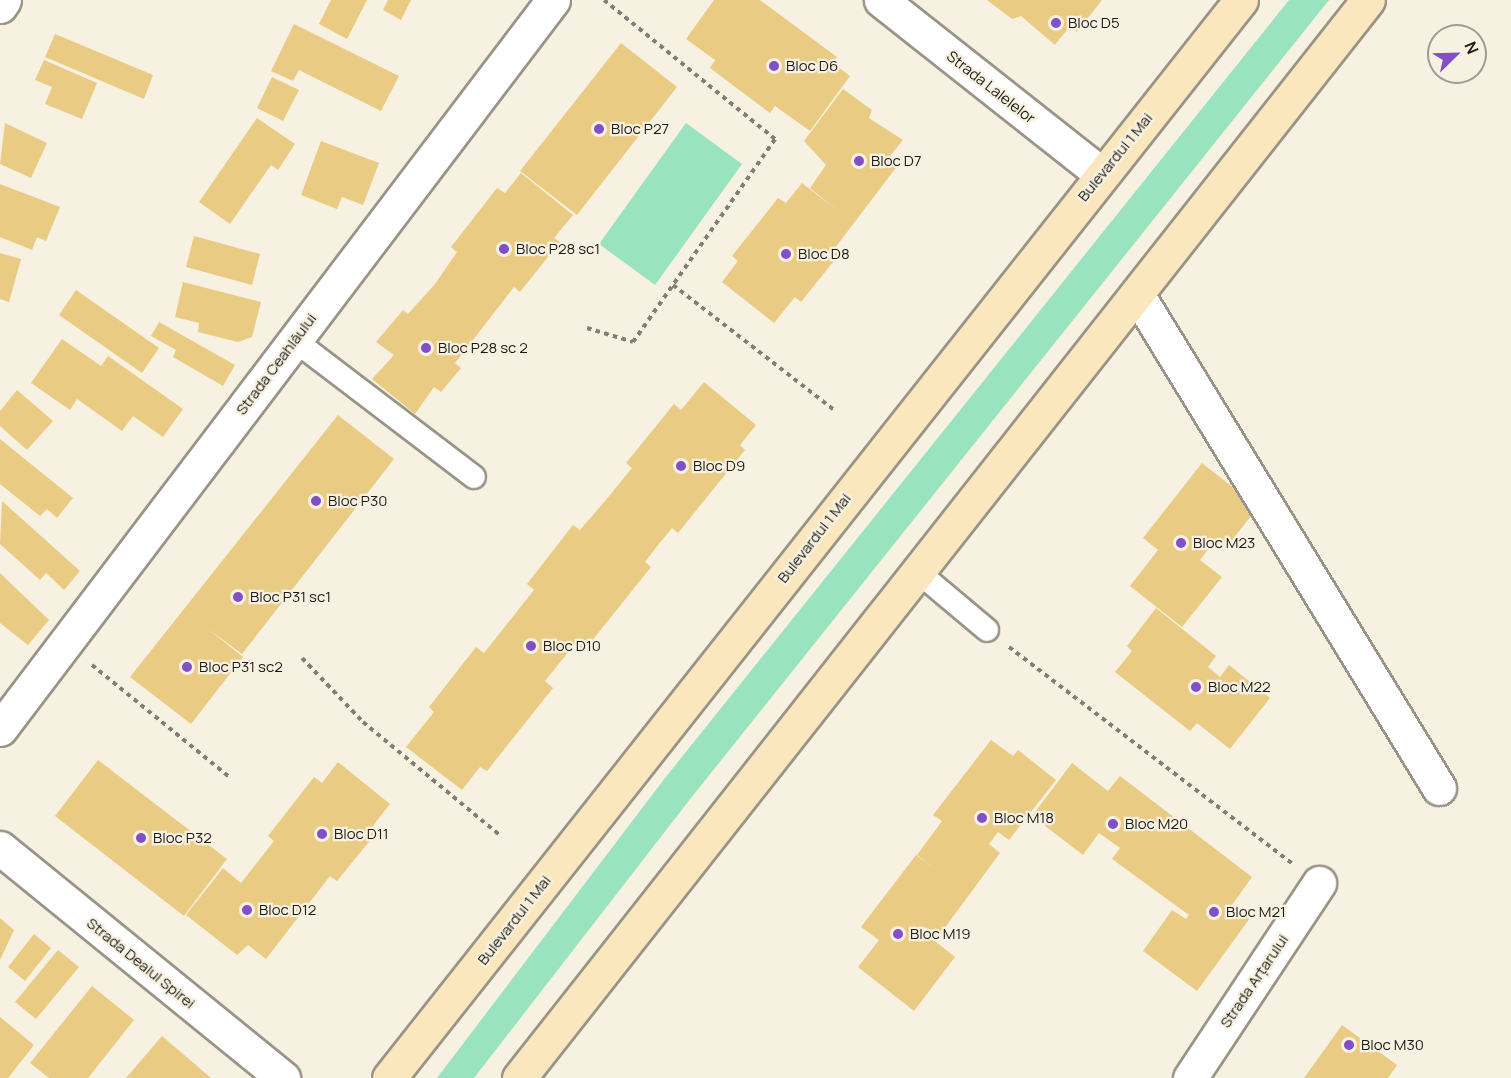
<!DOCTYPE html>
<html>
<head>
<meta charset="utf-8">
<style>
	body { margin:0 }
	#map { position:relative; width:1511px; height:1078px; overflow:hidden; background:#f7f1e2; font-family:Manrope,sans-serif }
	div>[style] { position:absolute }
	.green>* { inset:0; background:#9ae3bf }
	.building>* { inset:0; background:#eacb83 }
	.path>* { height:4px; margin-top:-2px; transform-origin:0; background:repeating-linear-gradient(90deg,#827e75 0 4.5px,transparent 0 9px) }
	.roads { filter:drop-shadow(2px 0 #999487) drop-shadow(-2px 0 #999487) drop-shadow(0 2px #999487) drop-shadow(0 -2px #999487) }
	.service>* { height:22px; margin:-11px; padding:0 11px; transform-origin:11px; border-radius:11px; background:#fff }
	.minor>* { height:33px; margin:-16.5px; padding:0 16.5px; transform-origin:16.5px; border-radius:16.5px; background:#fff }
	.tertiary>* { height:33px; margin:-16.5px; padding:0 16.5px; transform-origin:16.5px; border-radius:16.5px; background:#fff }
	.secondary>* { height:33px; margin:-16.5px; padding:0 16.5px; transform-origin:16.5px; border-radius:16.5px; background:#fae7be }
	.dots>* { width:16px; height:16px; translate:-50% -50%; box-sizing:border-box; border:3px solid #f7f1e2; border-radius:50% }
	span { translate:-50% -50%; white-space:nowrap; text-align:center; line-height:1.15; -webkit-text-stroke:4.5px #f7f1e2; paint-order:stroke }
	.poi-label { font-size:15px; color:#1d1b16 }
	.left { translate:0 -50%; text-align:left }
	.street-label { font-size:15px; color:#1d1b16 }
	.north { position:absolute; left:1427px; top:24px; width:60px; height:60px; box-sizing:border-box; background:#f7f1e2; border:2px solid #a09b90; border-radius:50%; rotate:67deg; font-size:16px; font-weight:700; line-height:24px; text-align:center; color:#1d1b16 }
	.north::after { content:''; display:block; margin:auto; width:21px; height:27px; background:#824fc7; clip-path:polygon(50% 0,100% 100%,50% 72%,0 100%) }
</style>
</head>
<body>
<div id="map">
	<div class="green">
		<div style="clip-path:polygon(1289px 0,1329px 0,691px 798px,474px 1078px,437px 1078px,665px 778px)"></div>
		<div style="clip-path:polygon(686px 123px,742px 164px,655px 285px,599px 244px)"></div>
	</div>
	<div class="building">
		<div style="clip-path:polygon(331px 0,367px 0,347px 39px,319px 24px)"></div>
		<div style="clip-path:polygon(388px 0,411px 0,401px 20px,383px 10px)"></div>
		<div style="clip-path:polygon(714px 0,760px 0,837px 57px,833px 63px,850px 76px,810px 131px,775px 106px,770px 113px,710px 68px,715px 60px,686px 39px)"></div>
		<div style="clip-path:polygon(987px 0,1102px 0,1077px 32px,1070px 26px,1055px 45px,1021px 16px,1012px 19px)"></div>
		<div style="clip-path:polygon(294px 24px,399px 76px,381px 111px,299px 70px,293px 81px,271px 71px)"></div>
		<div style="clip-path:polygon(55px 34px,153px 75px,144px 99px,45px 57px)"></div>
		<div style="clip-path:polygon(621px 43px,677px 87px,577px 215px,520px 171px)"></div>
		<div style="clip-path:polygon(44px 60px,97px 83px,82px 119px,45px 104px,52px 87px,35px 80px)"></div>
		<div style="clip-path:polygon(272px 77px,299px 90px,283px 121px,257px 108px)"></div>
		<div style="clip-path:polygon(843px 89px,872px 110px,869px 118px,903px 140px,890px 156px,898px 165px,835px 248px,841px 252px,801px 302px,795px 297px,774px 323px,722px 282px,738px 261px,732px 256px,778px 198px,786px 203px,802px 183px,838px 211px,810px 188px,826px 165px,804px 141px)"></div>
		<div style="clip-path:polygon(257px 118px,295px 144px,278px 170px,271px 165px,230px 224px,199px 202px)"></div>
		<div style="clip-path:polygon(5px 123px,47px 143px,31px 178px,0 164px)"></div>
		<div style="clip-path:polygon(321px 141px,379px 163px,363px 205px,342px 197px,337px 209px,301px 195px)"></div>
		<div style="clip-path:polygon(521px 173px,573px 215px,554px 238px,560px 242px,520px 292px,514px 287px,455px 363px,461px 368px,441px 392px,434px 387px,415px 414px,372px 379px,394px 355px,376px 342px,403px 310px,408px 314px,435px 284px,457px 252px,451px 247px,497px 188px,505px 193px)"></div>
		<div style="clip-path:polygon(0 184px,60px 207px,46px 241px,37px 237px,32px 250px,0 237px)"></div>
		<div style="clip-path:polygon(194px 236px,260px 254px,252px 285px,186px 267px)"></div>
		<div style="clip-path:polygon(0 253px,21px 259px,9px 302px,0 299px)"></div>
		<div style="clip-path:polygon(183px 282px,261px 302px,252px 337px,238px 342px,198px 332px,199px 323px,175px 317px)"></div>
		<div style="clip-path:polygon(76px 290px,159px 348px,142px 373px,59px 315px)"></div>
		<div style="clip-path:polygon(159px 322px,235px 365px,223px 386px,173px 357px,176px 350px,151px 336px)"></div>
		<div style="clip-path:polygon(62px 339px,101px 366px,108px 356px,183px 409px,163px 437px,133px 416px,122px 431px,77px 399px,70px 410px,31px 383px)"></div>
		<div style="clip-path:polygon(704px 382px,756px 425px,740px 445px,745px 450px,678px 533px,672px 528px,658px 545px,645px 562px,651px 567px,583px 652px,574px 645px,545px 681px,553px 688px,487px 771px,480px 767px,462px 790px,406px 747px,434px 712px,429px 707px,476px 647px,484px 653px,534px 590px,527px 584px,573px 525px,580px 530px,605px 501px,632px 468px,626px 463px,674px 404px,681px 410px)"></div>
		<div style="clip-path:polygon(17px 390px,53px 421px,27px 450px,0 426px,0 411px)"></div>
		<div style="clip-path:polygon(338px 415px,394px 459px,242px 654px,207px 628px,243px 657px,191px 724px,130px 677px)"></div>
		<div style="clip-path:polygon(0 439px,73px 498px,57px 518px,47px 509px,40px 516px,0 484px)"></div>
		<div style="clip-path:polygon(1202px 463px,1258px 507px,1226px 548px,1216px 539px,1200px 560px,1222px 577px,1182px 627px,1130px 586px,1158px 550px,1143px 538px)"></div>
		<div style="clip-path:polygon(2px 501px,80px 571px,64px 590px,46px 573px,40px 580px,0 544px)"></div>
		<div style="clip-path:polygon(0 573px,49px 620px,28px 645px,0 623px)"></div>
		<div style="clip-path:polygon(1156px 608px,1216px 656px,1208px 667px,1220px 677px,1229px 665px,1270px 698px,1230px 749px,1197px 723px,1190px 731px,1115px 672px,1132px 651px,1127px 646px)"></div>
		<div style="clip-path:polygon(991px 740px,1013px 756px,1018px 750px,1056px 780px,1009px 840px,998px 832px,989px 844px,1000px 853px,938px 937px,925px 927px,922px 931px,955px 957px,914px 1011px,858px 967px,879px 940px,861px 927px,916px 855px,935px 869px,917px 855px,942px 821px,933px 815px)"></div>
		<div style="clip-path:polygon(98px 760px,227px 859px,184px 916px,55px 816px)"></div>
		<div style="clip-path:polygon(338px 762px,390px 804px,372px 827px,377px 832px,337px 881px,330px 876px,266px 959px,248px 945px,237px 955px,186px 915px,223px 868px,241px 883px,274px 841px,268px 836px,314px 777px,322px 783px)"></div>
		<div style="clip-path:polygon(1072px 763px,1108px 791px,1120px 776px,1252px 877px,1232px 905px,1250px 918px,1197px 991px,1143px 951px,1172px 910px,1186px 919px,1189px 915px,1112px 859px,1120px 848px,1099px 833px,1083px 855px,1032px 816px)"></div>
		<div style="clip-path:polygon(0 918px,14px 930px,0 960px)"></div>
		<div style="clip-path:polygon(34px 934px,51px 948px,25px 981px,8px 967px)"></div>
		<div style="clip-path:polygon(58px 950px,79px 967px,36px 1019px,15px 1002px)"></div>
		<div style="clip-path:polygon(92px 986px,134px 1020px,88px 1078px,49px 1078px,30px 1063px)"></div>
		<div style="clip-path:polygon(0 1017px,34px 1045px,8px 1078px,0 1078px)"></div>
		<div style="clip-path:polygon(1342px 1025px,1397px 1065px,1388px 1078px,1304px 1078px)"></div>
		<div style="clip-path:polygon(162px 1036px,211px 1078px,126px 1078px)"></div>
	</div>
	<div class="path">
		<div style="left:673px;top:285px;width:204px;rotate:37.8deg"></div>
		<div style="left:587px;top:328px;width:48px;rotate:16.9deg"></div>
		<div style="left:633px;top:342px;width:248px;rotate:-55deg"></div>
		<div style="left:775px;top:139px;width:220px;rotate:-140.9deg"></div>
		<div style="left:1009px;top:647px;width:356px;rotate:37.4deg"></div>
		<div style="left:302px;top:658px;width:88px;rotate:46.4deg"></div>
		<div style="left:363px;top:722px;width:180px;rotate:39.6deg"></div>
		<div style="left:92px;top:665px;width:176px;rotate:39.2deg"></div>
	</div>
	<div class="roads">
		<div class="service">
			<div style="left:294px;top:340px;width:226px;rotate:37.3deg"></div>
			<div style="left:918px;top:572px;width:90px;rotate:40deg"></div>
		</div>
		<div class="minor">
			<div style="left:881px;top:0;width:280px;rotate:38.3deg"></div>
			<div style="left:0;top:6px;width:7px;rotate:-56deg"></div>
			<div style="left:1137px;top:294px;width:579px;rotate:58.56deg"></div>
			<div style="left:0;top:729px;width:915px;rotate:-52.82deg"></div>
			<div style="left:1190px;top:1078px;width:234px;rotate:-56.5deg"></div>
		</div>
		<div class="tertiary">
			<div style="left:0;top:848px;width:365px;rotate:39.1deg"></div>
		</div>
		<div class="secondary">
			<div style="left:389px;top:1078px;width:1374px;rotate:-51.68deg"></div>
			<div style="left:519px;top:1078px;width:1372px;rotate:-51.78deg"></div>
		</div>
	</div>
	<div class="dots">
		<div style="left:1056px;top:23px;background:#824fc7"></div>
		<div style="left:774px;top:66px;background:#824fc7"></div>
		<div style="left:599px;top:129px;background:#824fc7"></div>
		<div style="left:859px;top:161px;background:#824fc7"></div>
		<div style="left:504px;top:249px;background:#824fc7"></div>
		<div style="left:786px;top:254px;background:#824fc7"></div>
		<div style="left:426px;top:348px;background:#824fc7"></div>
		<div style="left:681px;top:466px;background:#824fc7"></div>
		<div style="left:316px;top:501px;background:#824fc7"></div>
		<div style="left:1181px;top:543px;background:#824fc7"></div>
		<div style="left:238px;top:597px;background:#824fc7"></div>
		<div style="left:531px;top:646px;background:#824fc7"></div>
		<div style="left:187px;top:667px;background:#824fc7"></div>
		<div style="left:1196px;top:687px;background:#824fc7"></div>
		<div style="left:982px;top:818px;background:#824fc7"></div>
		<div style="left:1113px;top:824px;background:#824fc7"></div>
		<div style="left:322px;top:834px;background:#824fc7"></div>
		<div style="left:141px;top:838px;background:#824fc7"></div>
		<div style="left:247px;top:910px;background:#824fc7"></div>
		<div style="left:1214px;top:912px;background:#824fc7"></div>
		<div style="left:898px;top:934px;background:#824fc7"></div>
		<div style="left:1349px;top:1045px;background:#824fc7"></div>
	</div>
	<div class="poi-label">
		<span class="left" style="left:1068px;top:23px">Bloc D5</span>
		<span class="left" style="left:786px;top:66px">Bloc D6</span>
		<span class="left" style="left:611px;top:129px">Bloc P27</span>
		<span class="left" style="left:871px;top:161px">Bloc D7</span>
		<span class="left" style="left:516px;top:249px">Bloc P28 sc1</span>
		<span class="left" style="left:798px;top:254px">Bloc D8</span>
		<span class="left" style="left:438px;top:348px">Bloc P28 sc 2</span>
		<span class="left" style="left:693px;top:466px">Bloc D9</span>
		<span class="left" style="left:328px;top:501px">Bloc P30</span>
		<span class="left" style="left:1193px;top:543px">Bloc M23</span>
		<span class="left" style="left:250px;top:597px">Bloc P31 sc1</span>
		<span class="left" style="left:543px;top:646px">Bloc D10</span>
		<span class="left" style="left:199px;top:667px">Bloc P31 sc2</span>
		<span class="left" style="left:1208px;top:687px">Bloc M22</span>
		<span class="left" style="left:994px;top:818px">Bloc M18</span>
		<span class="left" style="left:1125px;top:824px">Bloc M20</span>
		<span class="left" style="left:334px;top:834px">Bloc D11</span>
		<span class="left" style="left:153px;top:838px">Bloc P32</span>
		<span class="left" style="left:259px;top:910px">Bloc D12</span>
		<span class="left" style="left:1226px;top:912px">Bloc M21</span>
		<span class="left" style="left:910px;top:934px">Bloc M19</span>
		<span class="left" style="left:1361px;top:1045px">Bloc M30</span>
	</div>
	<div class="street-label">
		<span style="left:991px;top:87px;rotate:38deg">Strada Lalelelor</span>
		<span style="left:1115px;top:157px;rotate:-51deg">Bulevardul 1 Mai</span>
		<span style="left:276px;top:364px;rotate:-53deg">Strada Ceahlăului</span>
		<span style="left:814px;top:538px;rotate:-52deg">Bulevardul 1 Mai</span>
		<span style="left:514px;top:920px;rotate:-52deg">Bulevardul 1 Mai</span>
		<span style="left:141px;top:963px;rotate:39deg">Strada Dealul Spirei</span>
		<span style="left:1254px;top:981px;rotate:-56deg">Strada Arțarului</span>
	</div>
	<div class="north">N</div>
</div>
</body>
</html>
